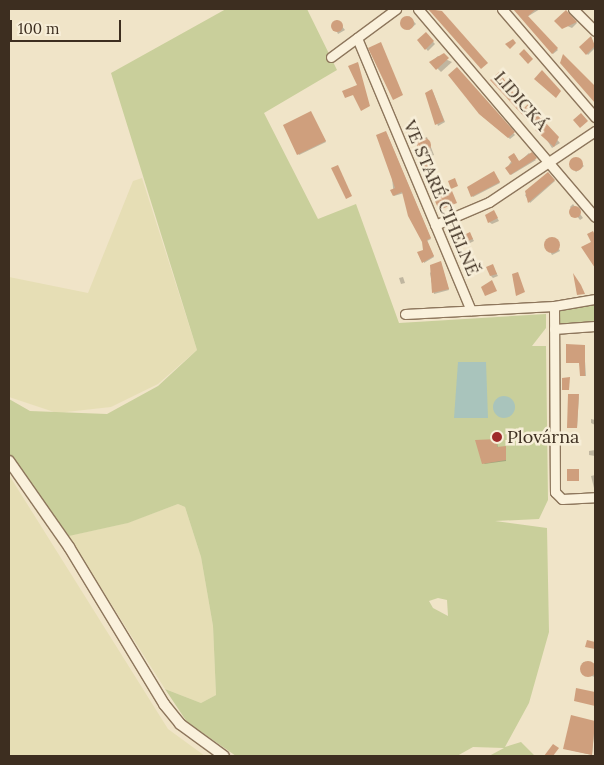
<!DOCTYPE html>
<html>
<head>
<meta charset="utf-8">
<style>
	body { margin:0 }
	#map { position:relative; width:604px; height:765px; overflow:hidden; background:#f0e4c8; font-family:Lora,serif }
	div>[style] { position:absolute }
	.farmland>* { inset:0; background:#e6deb5 }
	.green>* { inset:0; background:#c9cf9b }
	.water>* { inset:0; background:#a9c4bc }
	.round { border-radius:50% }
	.shadow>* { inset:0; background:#0003 }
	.building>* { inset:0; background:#cf9f7d }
	.roads { filter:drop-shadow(1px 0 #8d765c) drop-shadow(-1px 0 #8d765c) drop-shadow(0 1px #8d765c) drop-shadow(0 -1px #8d765c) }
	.minor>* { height:9px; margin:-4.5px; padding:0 4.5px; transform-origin:4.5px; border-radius:4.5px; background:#faf1dc }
	.tertiary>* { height:10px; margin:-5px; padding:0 5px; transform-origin:5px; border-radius:5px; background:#faf1dc }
	.dots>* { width:14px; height:14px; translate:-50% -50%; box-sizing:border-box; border:2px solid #f7eed8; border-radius:50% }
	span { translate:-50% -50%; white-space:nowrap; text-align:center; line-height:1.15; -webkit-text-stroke:5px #f7eed8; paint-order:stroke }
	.street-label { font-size:18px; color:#3d2e20 }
	.poi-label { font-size:18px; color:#3d2e20 }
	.left { translate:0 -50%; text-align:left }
	.frame { position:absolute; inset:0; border:10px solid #3d2e20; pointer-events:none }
	.scale { position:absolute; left:10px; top:20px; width:111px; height:22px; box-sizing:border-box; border:2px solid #3d2e20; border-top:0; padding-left:6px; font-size:15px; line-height:18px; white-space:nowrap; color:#3d2e20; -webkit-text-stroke:4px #f7eed8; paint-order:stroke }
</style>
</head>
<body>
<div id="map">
	<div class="farmland">
		<div style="clip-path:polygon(142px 178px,197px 350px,158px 384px,111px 407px,57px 413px,9px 397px,9px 277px,88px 293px,133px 181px)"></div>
		<div style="clip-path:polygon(9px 475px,168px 729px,205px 756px,9px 756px)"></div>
		<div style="clip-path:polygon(178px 504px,185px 507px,201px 557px,213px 626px,216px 695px,201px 703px,165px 689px,68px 536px,127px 523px)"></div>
	</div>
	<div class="green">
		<div style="clip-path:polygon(evenodd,226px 9px,307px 9px,337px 70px,264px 113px,318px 219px,356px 204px,399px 323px,546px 314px,546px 328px,532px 346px,546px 346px,548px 500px,539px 519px,495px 521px,547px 528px,549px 632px,529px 703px,505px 747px,521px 742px,535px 756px,489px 756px,504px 748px,473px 747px,457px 756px,236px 756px,187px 722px,165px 689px,201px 703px,216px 695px,213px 626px,201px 557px,185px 507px,178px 504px,128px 523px,69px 536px,9px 455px,9px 399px,30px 411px,107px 414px,158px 386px,197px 350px,111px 73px,226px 9px,438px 598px,447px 600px,448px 616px,433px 608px,429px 601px,438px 598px)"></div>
		<div style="clip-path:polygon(595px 304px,595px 322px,559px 326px,559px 310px)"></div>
	</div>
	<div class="water">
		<div style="clip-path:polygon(458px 362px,486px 362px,488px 418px,454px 418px)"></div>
		<div class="round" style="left:493px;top:396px;width:22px;height:22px"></div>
	</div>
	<div class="shadow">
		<div style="clip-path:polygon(520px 9px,540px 9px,527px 17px,558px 50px,553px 54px,515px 10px)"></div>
		<div style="clip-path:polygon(566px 12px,577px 23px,572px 28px,556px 21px)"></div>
		<div style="clip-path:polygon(409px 16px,416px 24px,409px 30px,400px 24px)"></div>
		<div style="clip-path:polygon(337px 20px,345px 30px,338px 34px,333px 23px)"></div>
		<div style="clip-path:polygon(426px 34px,435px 44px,428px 51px,418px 40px)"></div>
		<div style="clip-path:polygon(591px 37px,595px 48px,588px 55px,581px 47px)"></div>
		<div style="clip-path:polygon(438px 56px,452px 62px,441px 72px,431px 62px)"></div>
		<div style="clip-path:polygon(457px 69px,515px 135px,510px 139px,482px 116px)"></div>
		<div style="clip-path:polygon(492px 80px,525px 109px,528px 106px,560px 143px,552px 148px,532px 117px,529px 120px)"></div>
		<div style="clip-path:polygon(433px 92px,445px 122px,438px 126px,426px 93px)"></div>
		<div style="clip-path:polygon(311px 113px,326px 142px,299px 155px,284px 125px)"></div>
		<div style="clip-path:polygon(387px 134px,431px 239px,427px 241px,434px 257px,424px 263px,423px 242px,404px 193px,394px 196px)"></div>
		<div style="clip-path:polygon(427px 137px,434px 155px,426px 158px,420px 140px)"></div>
		<div style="clip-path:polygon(529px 153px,536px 160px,511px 175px,507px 168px,515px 155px,519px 162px)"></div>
		<div style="clip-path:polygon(576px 159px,584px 166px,576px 172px,569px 164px)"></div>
		<div style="clip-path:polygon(494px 173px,500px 183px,473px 197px,472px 196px)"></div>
		<div style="clip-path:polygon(548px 174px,555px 181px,530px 203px,525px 195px)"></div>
		<div style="clip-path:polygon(573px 204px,583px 218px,580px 220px,570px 207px)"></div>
		<div style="clip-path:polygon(494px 212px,499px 221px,492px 224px,489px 222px)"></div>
		<div style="clip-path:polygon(470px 234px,474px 241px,468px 244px,464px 236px)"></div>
		<div style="clip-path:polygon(555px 241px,560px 251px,552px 255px,545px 242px)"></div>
		<div style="clip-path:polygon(441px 263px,449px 290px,434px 294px,430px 273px)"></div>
		<div style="clip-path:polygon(492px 265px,498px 276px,493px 278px,491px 276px)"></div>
		<div style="clip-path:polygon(403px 277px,405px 283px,401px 284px,399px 278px)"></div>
		<div style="clip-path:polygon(584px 346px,586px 376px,582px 376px,581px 363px,568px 363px)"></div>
		<div style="clip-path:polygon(579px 395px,577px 428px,569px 428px,568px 427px)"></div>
		<div style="clip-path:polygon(591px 419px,595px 420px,595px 425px,591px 423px)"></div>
		<div style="clip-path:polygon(497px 441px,498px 448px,506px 448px,506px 461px,484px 464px)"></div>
		<div style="clip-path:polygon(595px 450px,595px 456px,589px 455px,589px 451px)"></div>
		<div style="clip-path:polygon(595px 475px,595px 488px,594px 488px,591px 476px)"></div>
		<div style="clip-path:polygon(583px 662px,595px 665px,595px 677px,581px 673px)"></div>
		<div style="clip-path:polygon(572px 717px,595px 722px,592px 755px,566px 749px)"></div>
	</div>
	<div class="building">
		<div style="clip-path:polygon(428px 9px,442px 11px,488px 63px,481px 69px)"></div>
		<div style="clip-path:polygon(513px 9px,536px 9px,528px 16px,558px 48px,552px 54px)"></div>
		<div style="clip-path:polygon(566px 10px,577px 22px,562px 29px,554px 21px)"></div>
		<div class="round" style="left:400px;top:16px;width:14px;height:14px"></div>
		<div class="round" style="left:331px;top:20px;width:12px;height:12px"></div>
		<div style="clip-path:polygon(426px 32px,434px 41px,425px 50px,417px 40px)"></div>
		<div style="clip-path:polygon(591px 36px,595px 46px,586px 55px,579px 47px)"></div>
		<div style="clip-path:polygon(513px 39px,516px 43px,510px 49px,505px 44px)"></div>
		<div style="clip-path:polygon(381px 42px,403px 95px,393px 100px,368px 48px)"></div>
		<div style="clip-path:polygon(524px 49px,533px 59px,528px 64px,519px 54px)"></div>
		<div style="clip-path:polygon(444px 53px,449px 58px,436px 70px,429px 62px)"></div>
		<div style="clip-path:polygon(563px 54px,595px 86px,595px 103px,560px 63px)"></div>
		<div style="clip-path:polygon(358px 62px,370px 106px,361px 111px,353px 95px,345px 98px,342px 91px,357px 85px,348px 66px)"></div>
		<div style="clip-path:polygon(457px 67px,515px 132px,508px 138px,479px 114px,448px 75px)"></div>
		<div style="clip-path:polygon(542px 70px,561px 91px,556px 98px,534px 79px)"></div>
		<div style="clip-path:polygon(499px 72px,524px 108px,528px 104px,559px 137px,554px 147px,535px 130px,539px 126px,530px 117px,527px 120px,490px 80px)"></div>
		<div style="clip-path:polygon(432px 89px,444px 121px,435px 125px,425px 93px)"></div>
		<div style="clip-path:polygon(311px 111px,326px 141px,297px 155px,283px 125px)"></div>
		<div style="clip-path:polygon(581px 113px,588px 121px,580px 128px,573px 120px)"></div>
		<div style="clip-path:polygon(386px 131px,431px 238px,427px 240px,434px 256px,422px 263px,417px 252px,423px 250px,422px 242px,408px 216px,402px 192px,393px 196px,390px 190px,395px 188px,376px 135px)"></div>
		<div class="round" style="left:417px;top:138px;width:14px;height:14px"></div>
		<div style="clip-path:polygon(532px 152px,537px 158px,510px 175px,505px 168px,512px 163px,508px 157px,514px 153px,519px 161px)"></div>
		<div class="round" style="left:569px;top:157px;width:14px;height:14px"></div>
		<div style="clip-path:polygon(428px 162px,432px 171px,424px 175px,420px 165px)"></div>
		<div style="clip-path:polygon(338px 165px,352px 196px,346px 199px,331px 168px)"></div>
		<div style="clip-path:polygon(494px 171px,500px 182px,471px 197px,467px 187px)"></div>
		<div style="clip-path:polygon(548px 172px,555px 180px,528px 203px,525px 191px)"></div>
		<div style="clip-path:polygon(455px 178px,458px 186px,451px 189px,448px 181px)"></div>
		<div style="clip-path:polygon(452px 191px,457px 203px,439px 210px,434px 199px)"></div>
		<div class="round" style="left:569px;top:206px;width:12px;height:12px"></div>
		<div style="clip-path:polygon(494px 210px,498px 218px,488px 223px,485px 215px)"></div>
		<div style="clip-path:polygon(593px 231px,595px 235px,595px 268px,581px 247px,591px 242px,587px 234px)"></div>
		<div style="clip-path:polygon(470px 232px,473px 239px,465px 242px,462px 236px)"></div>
		<div class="round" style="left:544px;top:237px;width:16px;height:16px"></div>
		<div style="clip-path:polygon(441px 261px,449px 289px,432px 293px,430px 265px)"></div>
		<div style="clip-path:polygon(493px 264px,497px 274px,490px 276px,486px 267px)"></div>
		<div style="clip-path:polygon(518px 272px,525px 292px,516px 296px,512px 274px)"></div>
		<div style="clip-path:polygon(573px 273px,581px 285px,585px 294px,577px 295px)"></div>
		<div style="clip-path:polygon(492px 280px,497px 291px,485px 296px,481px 287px)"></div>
		<div style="clip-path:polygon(566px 344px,585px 345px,585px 376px,580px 376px,579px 363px,566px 363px)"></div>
		<div style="clip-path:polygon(570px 377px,569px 390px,562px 390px,562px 378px)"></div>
		<div style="clip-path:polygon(568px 394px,579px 394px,577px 428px,567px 428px)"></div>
		<div style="clip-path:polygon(497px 439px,497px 447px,506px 446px,506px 460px,482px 464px,475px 440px)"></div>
		<div style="clip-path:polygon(567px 469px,579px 469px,579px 481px,567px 481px)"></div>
		<div style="clip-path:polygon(587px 640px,595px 642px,595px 649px,585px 647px)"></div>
		<div class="round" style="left:580px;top:661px;width:16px;height:16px"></div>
		<div style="clip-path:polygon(576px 688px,595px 692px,595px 706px,574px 701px)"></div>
		<div style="clip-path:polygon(571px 715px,595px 721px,592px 755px,563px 749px)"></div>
		<div style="clip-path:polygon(553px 744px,559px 748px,553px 756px,544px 756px)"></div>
	</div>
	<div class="roads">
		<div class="minor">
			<div style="left:418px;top:9px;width:273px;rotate:49.6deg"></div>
			<div style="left:502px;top:9px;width:143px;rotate:49.3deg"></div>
			<div style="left:573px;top:9px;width:31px;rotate:45deg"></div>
			<div style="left:357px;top:38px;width:295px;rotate:67.3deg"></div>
			<div style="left:331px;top:57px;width:81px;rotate:-36.4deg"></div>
			<div style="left:435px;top:225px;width:59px;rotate:-23.1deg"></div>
			<div style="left:489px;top:202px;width:128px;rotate:-33.8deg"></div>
			<div style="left:554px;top:306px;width:186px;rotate:89.7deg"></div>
			<div style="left:555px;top:492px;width:10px;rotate:45deg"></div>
			<div style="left:562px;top:499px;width:33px;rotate:-3deg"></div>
			<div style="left:405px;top:314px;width:149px;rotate:-3.1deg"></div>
			<div style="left:554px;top:306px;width:42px;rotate:-9.7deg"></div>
			<div style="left:554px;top:329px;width:41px;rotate:-4.2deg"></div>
		</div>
		<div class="tertiary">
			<div style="left:9px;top:461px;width:105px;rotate:55.1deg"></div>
			<div style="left:69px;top:547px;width:184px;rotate:58.8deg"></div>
			<div style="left:164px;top:704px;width:26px;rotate:51deg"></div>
			<div style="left:180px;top:724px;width:54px;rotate:36deg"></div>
		</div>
	</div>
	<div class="dots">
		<div style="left:497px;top:437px;background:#9e2a2b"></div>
	</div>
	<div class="street-label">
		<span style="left:521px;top:101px;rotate:49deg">LIDICKÁ</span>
		<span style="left:441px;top:198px;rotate:67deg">VE STARÉ CIHELNĚ</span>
	</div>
	<div class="poi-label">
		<span class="left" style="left:507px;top:437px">Plovárna</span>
	</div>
	<div class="frame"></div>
	<div class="scale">100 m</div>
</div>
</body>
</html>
